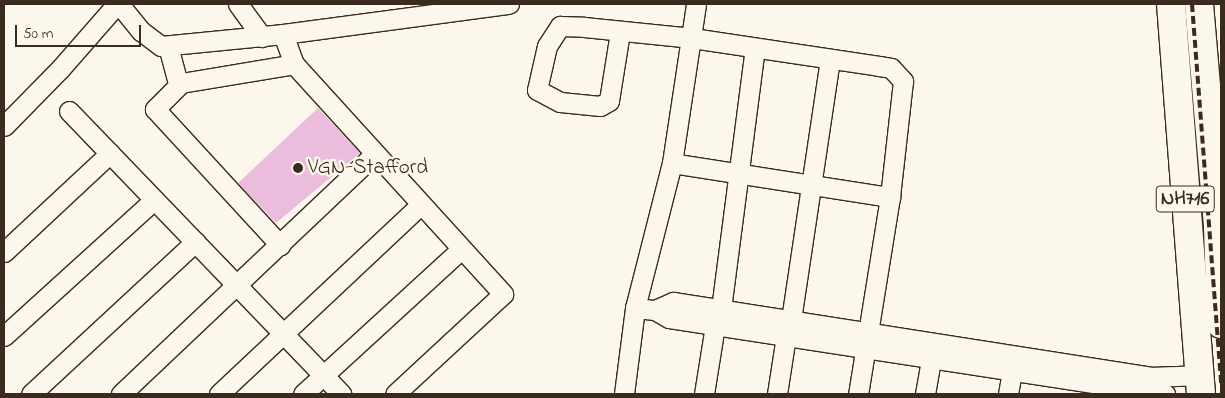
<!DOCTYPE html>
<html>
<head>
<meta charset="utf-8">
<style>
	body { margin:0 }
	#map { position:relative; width:1225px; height:398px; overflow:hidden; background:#fbf7ec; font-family:"Indie Flower",sans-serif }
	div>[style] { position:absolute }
	.building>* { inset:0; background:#ecbcdd }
	.roads { filter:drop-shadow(1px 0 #3b2a1e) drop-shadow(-1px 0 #3b2a1e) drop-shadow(0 1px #3b2a1e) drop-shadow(0 -1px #3b2a1e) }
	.minor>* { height:19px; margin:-9.5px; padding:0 9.5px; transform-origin:9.5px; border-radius:9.5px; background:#fbf7ec }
	.trunk>* { height:28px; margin:-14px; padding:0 14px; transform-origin:14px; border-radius:14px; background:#fbf7ec }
	.rail>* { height:4px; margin-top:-2px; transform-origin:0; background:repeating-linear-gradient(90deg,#3b2a1e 0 8px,transparent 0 12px) }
	.dots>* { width:14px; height:14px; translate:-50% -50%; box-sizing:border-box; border:2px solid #fbf7ec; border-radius:50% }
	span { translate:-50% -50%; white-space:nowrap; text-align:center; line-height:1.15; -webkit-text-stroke:5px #fbf7ec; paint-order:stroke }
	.shield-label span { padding:1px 4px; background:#fbf7ec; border:1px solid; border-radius:4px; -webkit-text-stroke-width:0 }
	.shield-label { font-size:20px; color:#3b2a1e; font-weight:700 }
	.poi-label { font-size:21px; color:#3b2a1e }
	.left { translate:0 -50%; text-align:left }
	.frame { position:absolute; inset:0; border:5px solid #3b2a1e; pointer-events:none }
	.scale { position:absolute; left:15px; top:25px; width:126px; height:22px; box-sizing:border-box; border:2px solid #3b2a1e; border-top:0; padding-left:6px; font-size:15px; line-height:18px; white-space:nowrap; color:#3b2a1e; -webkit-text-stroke:4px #fbf7ec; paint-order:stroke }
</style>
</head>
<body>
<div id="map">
	<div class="building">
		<div style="clip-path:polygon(318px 108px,360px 153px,276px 223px,238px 183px)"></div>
	</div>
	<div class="roads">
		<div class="minor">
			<div style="left:119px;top:4px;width:35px;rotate:51deg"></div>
			<div style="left:141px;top:31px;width:25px;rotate:37deg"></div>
			<div style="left:161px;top:46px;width:123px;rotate:-5.6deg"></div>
			<div style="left:283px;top:34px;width:228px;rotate:-7.6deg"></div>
			<div style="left:238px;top:4px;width:41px;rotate:54deg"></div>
			<div style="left:620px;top:32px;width:70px;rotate:99.1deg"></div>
			<div style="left:609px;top:101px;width:10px;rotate:151deg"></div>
			<div style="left:600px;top:106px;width:40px;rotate:-174.3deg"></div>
			<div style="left:560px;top:102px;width:26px;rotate:-152deg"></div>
			<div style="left:537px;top:90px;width:45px;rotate:-77.2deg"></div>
			<div style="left:547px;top:46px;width:24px;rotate:-57deg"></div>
			<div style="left:560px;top:26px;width:24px;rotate:2deg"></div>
			<div style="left:584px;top:27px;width:109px;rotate:5.8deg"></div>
			<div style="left:692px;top:38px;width:189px;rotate:8.5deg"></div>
			<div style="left:879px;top:66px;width:12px;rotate:9deg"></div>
			<div style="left:891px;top:68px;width:18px;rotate:47deg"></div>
			<div style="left:903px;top:81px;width:117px;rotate:96.4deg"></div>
			<div style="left:890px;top:197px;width:200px;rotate:99.2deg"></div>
			<div style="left:283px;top:34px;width:32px;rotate:70deg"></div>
			<div style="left:294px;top:64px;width:311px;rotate:47.7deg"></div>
			<div style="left:503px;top:294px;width:147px;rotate:137.2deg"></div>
			<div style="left:168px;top:46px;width:34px;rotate:75deg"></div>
			<div style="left:177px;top:79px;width:6px;rotate:45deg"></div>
			<div style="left:181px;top:83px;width:115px;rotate:-9.5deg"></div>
			<div style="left:181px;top:83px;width:37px;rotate:135deg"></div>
			<div style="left:155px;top:109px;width:185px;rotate:47.4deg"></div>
			<div style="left:69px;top:111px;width:393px;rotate:46.1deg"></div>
			<div style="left:4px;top:126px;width:80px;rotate:-45.5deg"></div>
			<div style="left:60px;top:69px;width:86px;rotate:-48.8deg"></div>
			<div style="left:672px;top:163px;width:221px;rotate:8.9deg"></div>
			<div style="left:4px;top:252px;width:145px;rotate:-43deg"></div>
			<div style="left:635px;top:308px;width:20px;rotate:6deg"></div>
			<div style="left:655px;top:310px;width:16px;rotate:30deg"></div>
			<div style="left:669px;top:318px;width:502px;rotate:8.71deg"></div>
			<div style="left:721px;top:309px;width:263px;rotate:-82.6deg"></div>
			<div style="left:655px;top:310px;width:20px;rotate:-24deg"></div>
			<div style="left:673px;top:302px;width:483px;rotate:8.9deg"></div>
			<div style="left:1150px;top:377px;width:49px;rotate:-2.3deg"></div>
			<div style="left:791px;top:320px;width:264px;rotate:-81.5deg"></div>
			<div style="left:4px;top:336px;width:202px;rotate:-42.2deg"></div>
			<div style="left:31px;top:394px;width:224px;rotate:-42.8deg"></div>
			<div style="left:121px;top:394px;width:349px;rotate:-43.4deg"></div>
			<div style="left:219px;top:394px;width:277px;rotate:-43.2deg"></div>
			<div style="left:303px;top:394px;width:214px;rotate:-42.5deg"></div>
			<div style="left:624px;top:394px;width:87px;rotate:-82.7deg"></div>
			<div style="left:635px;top:308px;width:150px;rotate:-75.7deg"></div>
			<div style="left:672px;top:163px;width:161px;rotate:-81.4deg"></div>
			<div style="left:704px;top:394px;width:70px;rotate:-80.9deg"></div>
			<div style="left:777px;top:394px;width:59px;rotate:-81.2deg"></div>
			<div style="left:925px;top:394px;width:35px;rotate:-80deg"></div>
			<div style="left:1008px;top:394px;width:22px;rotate:-80deg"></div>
		</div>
		<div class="trunk">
			<div style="left:1171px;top:4px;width:391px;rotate:85.6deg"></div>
			<div style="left:1199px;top:4px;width:224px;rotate:85.1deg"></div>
			<div style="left:1218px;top:227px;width:97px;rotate:88.2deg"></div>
		</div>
	</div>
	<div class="rail">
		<div style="left:1192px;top:4px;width:382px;rotate:85.6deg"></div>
	</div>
	<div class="dots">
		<div style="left:298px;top:168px;background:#3b2a1e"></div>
	</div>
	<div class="shield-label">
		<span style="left:1185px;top:199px">NH716</span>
	</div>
	<div class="poi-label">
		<span class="left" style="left:308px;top:168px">VGN-Stafford</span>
	</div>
	<div class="frame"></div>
	<div class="scale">50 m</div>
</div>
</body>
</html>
